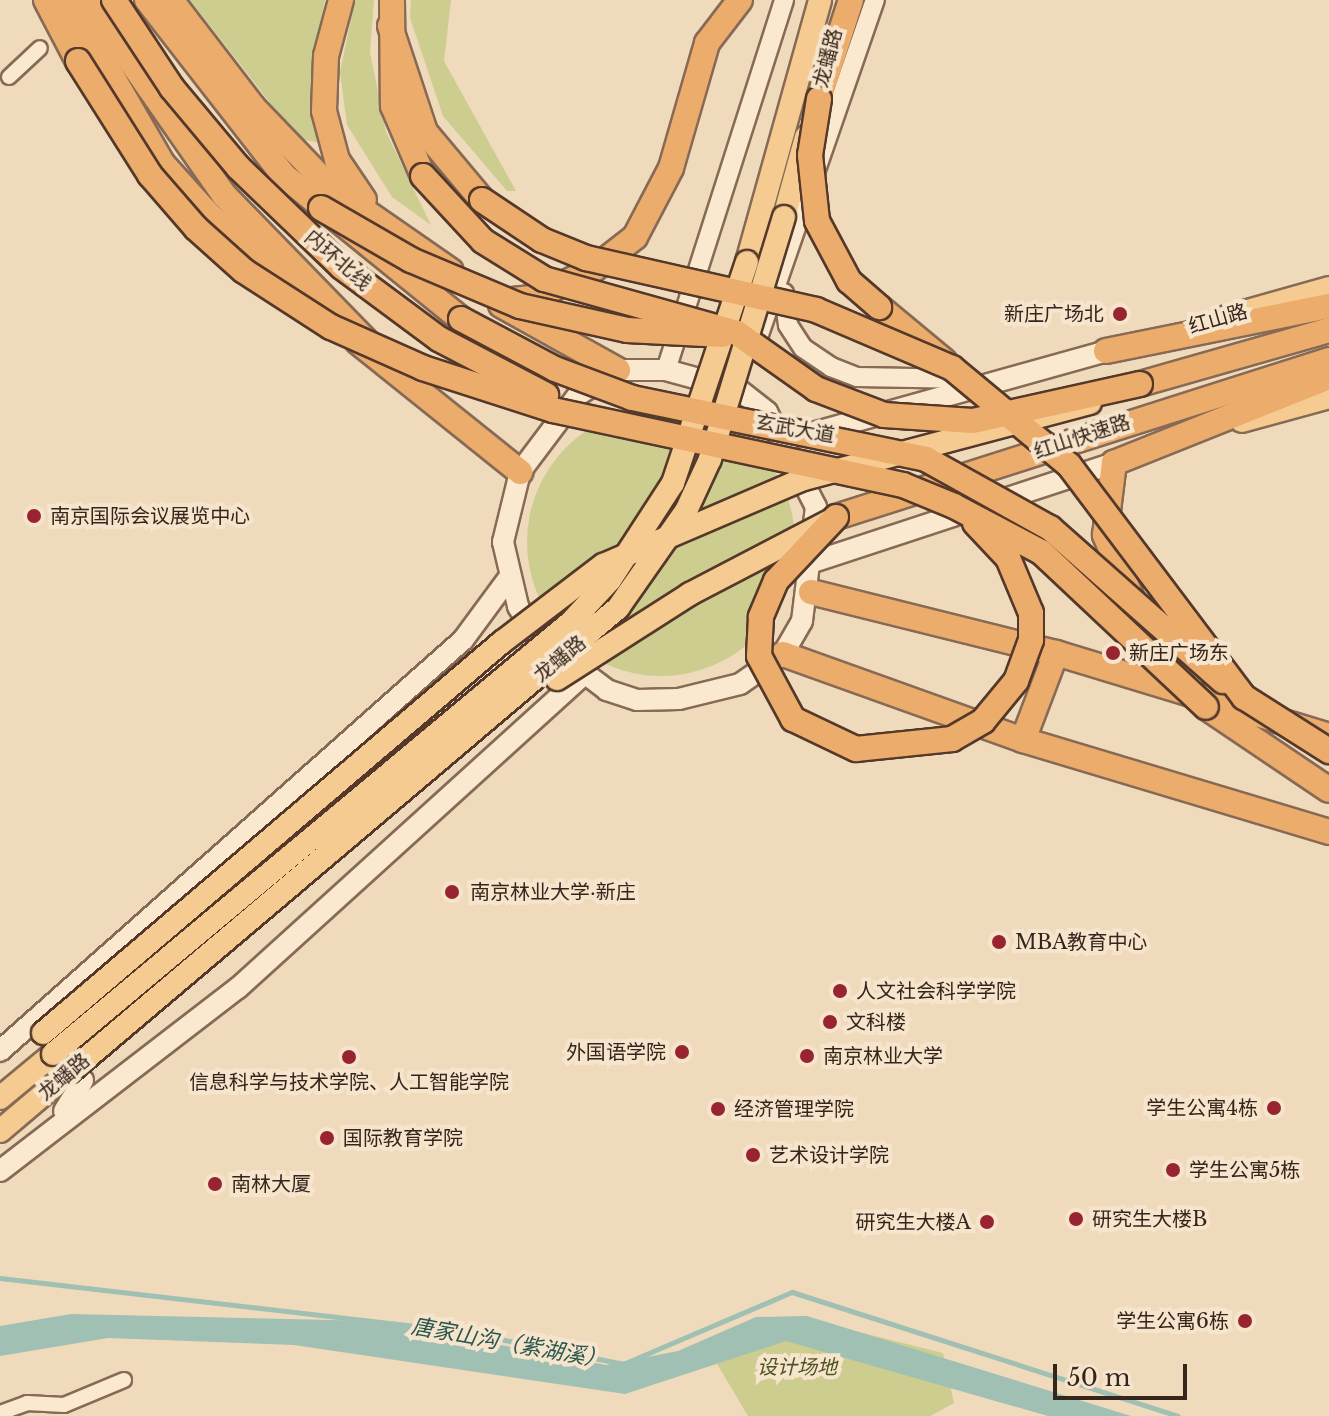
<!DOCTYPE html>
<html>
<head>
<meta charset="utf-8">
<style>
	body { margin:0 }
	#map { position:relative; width:1329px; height:1416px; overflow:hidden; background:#efdabc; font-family:"Libre Baskerville","Noto Sans SC",serif }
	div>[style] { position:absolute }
	.green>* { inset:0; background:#cdcd90 }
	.round { border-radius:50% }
	.water>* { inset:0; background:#a0c0b3 }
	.stream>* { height:5px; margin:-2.5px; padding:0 2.5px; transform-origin:2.5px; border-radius:2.5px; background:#a0c0b3 }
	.roads { filter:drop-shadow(2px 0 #876a55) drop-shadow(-2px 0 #876a55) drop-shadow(0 2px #876a55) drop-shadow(0 -2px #876a55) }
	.minor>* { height:14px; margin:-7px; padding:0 7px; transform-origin:7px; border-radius:7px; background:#fae8cf }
	.tertiary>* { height:18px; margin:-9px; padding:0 9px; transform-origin:9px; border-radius:9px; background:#fae8cf }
	.secondary>* { height:20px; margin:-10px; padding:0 10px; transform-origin:10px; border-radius:10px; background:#fae8cf }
	.primary>* { height:22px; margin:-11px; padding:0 11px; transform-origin:11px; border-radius:11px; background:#f5cb91 }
	.trunk>* { height:24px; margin:-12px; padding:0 12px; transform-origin:12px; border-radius:12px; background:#ecac6c }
	.bridges { filter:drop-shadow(2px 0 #54392a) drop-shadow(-2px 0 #54392a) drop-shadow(0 2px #54392a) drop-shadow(0 -2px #54392a) }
	.primary-bridge>* { height:22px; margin:-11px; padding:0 11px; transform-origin:11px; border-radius:11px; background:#f5cb91 }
	.trunk-bridge>* { height:24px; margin:-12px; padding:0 12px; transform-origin:12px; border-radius:12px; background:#ecac6c }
	.dots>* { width:22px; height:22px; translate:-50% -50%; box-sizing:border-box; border:4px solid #f6e5cc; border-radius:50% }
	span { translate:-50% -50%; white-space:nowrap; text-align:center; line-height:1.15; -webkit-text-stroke:8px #f6e5cc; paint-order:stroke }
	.street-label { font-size:20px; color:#36251b }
	.poi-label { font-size:20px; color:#36251b }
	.right { translate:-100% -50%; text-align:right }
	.left { translate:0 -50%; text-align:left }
	.park-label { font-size:20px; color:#4c5320; font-style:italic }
	.water-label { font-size:22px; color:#29564e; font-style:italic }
	.scale { position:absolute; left:1053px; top:1364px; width:134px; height:36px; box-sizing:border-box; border:4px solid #36251b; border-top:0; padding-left:10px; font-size:24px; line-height:28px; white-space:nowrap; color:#36251b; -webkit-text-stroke:6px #f6e5cc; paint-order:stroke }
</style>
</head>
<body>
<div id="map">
	<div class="green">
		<div style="clip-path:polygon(190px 0,325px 0,312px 73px,321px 143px,303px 140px,274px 108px)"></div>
		<div style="clip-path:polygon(355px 0,374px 0,370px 52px,386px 132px,431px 225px,392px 197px,347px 125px,340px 72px)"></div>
		<div style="clip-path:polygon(411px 0,451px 0,444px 61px,516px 191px,507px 191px,443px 116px,410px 18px)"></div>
		<div class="round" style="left:527px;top:408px;width:268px;height:268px"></div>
		<div style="clip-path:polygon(795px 1316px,943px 1353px,954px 1403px,930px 1416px,748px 1416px,704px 1342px)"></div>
	</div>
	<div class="water">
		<div style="clip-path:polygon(71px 1314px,375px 1321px,606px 1365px,678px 1351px,756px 1317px,807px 1316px,1131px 1416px,1048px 1416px,786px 1341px,625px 1394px,294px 1345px,108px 1338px,0 1356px,0 1326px)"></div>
	</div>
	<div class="stream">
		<div style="left:0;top:1278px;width:463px;rotate:6.6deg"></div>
		<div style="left:460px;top:1331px;width:166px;rotate:11.4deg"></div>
		<div style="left:623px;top:1364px;width:184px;rotate:-23.1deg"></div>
		<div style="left:792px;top:1292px;width:405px;rotate:17.8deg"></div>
	</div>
	<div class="roads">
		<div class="minor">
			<div style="left:9px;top:77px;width:42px;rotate:-43.1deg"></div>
			<div style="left:0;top:1413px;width:29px;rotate:-20deg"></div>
			<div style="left:27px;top:1403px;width:37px;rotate:3deg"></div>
			<div style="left:64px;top:1405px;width:65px;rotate:-22.6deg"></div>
		</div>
		<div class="tertiary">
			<div style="left:784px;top:293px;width:32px;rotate:83deg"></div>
			<div style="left:788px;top:325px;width:27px;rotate:57deg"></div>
			<div style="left:803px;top:348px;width:34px;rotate:34deg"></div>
			<div style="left:831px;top:367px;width:28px;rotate:21deg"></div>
			<div style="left:857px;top:377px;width:112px;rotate:1deg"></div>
			<div style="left:755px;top:346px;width:366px;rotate:-70.9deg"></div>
			<div style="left:666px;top:370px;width:388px;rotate:-72.3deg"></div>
		</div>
		<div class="secondary">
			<div style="left:618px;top:370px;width:48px"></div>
			<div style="left:666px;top:370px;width:76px;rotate:15.3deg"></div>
			<div style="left:739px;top:390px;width:36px;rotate:38deg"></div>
			<div style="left:767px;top:412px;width:107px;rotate:62.7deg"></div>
			<div style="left:816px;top:507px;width:115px;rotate:97deg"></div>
			<div style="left:802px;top:621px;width:38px;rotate:120deg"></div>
			<div style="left:783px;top:654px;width:52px;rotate:145.1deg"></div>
			<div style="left:740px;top:684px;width:63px;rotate:166.2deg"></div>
			<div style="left:679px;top:699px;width:42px;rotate:178.6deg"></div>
			<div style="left:637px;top:700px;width:32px;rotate:-162deg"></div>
			<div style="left:607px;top:690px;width:88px;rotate:-142.9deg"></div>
			<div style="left:537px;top:637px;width:36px;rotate:-122deg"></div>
			<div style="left:518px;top:606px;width:66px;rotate:-103.2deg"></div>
			<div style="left:503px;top:542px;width:72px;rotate:-76.3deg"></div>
			<div style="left:520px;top:472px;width:96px;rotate:-53deg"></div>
			<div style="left:578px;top:395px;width:47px;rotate:-32deg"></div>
			<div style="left:806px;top:435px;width:312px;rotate:-15.6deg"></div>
			<div style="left:813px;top:562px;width:317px;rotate:-18.2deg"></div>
			<div style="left:0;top:1051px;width:619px;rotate:-41.6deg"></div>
			<div style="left:463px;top:640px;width:76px;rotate:-53.6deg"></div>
			<div style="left:64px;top:1111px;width:36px;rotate:-58deg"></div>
			<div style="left:0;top:1171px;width:300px;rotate:-37.6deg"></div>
			<div style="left:238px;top:988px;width:467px;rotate:-42.2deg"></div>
		</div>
		<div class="primary">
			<div style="left:784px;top:217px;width:83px;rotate:-74.6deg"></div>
			<div style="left:747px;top:262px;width:272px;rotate:-74.4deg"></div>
			<div style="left:1226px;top:317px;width:107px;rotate:-15.7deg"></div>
			<div style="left:1242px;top:421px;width:90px;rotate:-15.4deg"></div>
			<div style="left:0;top:1098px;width:69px;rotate:-39.7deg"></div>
			<div style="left:0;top:1131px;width:93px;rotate:-40.2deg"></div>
		</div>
		<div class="trunk">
			<div style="left:46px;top:0;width:69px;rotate:62.3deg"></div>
			<div style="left:68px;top:0;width:188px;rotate:60deg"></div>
			<div style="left:162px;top:163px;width:67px;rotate:48deg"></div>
			<div style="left:207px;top:213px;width:158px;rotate:40.6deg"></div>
			<div style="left:88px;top:0;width:238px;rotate:55.1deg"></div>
			<div style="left:224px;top:195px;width:208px;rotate:45.8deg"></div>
			<div style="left:147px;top:0;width:222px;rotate:52.1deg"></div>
			<div style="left:283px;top:175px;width:229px;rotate:39deg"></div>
			<div style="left:171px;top:0;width:135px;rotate:52.5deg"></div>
			<div style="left:253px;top:107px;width:111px;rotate:46.1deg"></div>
			<div style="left:330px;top:187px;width:147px;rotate:34.8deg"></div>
			<div style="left:341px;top:0;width:58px;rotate:105deg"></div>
			<div style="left:326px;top:56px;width:55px;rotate:92.1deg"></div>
			<div style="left:324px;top:111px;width:51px;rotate:75.1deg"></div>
			<div style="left:337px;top:160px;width:48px;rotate:56deg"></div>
			<div style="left:392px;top:0;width:106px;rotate:89.5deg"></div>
			<div style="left:393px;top:106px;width:76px;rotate:66.8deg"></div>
			<div style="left:390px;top:26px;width:112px;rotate:71.7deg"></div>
			<div style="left:425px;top:132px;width:89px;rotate:50deg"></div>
			<div style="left:819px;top:99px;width:104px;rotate:-72.1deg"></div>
			<div style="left:503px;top:301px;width:31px;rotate:-6deg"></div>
			<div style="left:534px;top:298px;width:67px;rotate:-25.8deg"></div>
			<div style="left:594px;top:269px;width:52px;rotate:-38deg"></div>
			<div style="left:635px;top:237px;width:78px;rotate:-62.4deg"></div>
			<div style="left:671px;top:168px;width:130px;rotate:-73.9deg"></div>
			<div style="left:707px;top:43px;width:54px;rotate:-52.5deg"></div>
			<div style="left:501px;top:305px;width:134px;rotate:29.1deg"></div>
			<div style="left:879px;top:307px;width:85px;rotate:39.7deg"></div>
			<div style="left:358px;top:342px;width:208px;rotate:38.7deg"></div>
			<div style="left:1106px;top:351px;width:227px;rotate:-11.4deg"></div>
			<div style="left:1140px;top:384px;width:197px;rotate:-15.9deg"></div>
			<div style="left:836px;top:517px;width:517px;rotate:-17.66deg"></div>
			<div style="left:811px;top:592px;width:252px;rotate:14deg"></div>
			<div style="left:1056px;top:653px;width:285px;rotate:16.9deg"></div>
			<div style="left:1133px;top:601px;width:72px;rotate:-113deg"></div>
			<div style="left:1105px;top:535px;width:73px;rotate:-82.9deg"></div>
			<div style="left:1114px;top:463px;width:232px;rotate:-21.8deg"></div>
			<div style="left:783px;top:654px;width:255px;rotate:19.7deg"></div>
			<div style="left:1023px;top:740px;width:320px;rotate:16.7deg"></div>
			<div style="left:1206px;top:707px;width:148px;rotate:34deg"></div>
			<div style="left:1023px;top:740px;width:93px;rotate:-69.2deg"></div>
		</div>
	</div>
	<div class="bridges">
		<div class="primary-bridge">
			<div style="left:557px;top:679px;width:158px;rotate:-32.6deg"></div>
			<div style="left:690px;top:594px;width:156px;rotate:-27.6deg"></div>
			<div style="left:43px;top:1033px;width:603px;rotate:-40.43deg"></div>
			<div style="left:502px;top:642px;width:127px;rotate:-37.3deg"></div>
			<div style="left:603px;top:565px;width:219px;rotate:-23.2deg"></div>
			<div style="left:804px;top:479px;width:296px;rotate:-14.9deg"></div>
			<div style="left:53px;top:1054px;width:674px;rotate:-39.83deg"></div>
			<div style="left:571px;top:622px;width:57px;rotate:-47.1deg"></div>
			<div style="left:610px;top:580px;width:116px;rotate:-57deg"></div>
			<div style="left:673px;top:483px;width:233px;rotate:-71.5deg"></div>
			<div style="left:71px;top:1071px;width:717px;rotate:-40.25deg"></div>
			<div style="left:618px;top:608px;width:118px;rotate:-55deg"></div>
			<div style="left:686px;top:511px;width:57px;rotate:-65.2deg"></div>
			<div style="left:710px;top:459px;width:253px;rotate:-73deg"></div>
		</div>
		<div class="trunk-bridge">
			<div style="left:114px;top:0;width:105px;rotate:56.6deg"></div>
			<div style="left:172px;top:88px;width:103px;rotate:50.1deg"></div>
			<div style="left:238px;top:167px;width:144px;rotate:43.9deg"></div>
			<div style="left:342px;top:267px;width:121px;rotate:36.6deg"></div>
			<div style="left:439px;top:339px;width:121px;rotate:27.6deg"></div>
			<div style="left:78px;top:61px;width:135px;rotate:57.7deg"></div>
			<div style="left:150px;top:175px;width:70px;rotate:49deg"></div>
			<div style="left:196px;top:228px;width:64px;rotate:41.9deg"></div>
			<div style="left:244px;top:271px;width:103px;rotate:32.8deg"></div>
			<div style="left:331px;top:327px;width:101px;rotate:24deg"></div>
			<div style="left:423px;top:368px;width:137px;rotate:17.9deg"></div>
			<div style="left:553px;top:410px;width:358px;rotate:12.1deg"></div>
			<div style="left:903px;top:485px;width:55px;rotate:22.4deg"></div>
			<div style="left:954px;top:506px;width:98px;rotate:27.9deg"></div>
			<div style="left:1041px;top:552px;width:226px;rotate:43.2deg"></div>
			<div style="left:819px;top:99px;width:57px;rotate:99.1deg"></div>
			<div style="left:810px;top:155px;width:66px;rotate:83.9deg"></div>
			<div style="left:817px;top:221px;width:68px;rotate:61.9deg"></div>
			<div style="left:849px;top:281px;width:40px;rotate:41deg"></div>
			<div style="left:423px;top:176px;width:88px;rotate:47.3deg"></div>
			<div style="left:483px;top:241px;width:72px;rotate:31.9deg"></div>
			<div style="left:544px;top:279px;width:200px;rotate:15.6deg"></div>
			<div style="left:737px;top:333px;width:97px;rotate:35.3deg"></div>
			<div style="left:816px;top:389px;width:73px;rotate:20.9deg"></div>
			<div style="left:884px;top:415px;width:89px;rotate:3.9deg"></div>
			<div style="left:973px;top:421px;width:171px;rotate:-12.5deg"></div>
			<div style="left:482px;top:200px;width:72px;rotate:33.7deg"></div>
			<div style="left:542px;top:240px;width:48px;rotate:22.2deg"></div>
			<div style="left:586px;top:258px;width:236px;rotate:12.7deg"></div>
			<div style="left:816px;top:310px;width:148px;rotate:23.1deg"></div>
			<div style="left:952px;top:368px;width:152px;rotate:39.7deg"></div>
			<div style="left:1069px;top:465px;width:291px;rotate:53deg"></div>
			<div style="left:1244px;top:697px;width:101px;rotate:32.4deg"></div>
			<div style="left:321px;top:208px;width:104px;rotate:30deg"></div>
			<div style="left:411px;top:260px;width:118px;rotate:22.9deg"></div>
			<div style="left:520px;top:306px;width:110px;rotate:12.6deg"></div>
			<div style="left:627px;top:330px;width:96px;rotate:3deg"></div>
			<div style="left:461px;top:319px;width:106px;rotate:28deg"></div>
			<div style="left:555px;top:369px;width:82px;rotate:20.6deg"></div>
			<div style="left:632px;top:398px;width:300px;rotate:11.7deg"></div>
			<div style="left:926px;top:459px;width:142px;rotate:29.1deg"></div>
			<div style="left:1050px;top:528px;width:231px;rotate:41.5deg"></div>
			<div style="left:836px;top:517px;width:88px;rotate:133.2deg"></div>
			<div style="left:776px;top:581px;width:39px;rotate:113deg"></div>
			<div style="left:761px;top:617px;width:39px;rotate:93deg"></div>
			<div style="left:759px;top:656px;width:72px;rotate:61.6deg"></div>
			<div style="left:793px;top:719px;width:70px;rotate:25.5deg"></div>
			<div style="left:856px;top:749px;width:97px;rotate:-5.9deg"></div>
			<div style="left:952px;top:739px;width:36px;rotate:-30deg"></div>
			<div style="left:983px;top:721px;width:52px;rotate:-50.5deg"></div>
			<div style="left:1016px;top:681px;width:44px;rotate:-69.9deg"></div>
			<div style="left:1031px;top:640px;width:27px;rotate:-90deg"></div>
			<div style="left:1031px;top:613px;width:60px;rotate:-112.7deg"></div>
			<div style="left:1008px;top:558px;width:48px;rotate:-133.3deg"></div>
		</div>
	</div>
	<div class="dots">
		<div style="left:1120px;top:314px;background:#982331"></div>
		<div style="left:34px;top:516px;background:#982331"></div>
		<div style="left:1113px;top:653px;background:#982331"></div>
		<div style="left:452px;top:892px;background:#982331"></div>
		<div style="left:999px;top:942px;background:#982331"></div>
		<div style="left:840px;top:991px;background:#982331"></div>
		<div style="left:830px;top:1022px;background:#982331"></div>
		<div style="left:682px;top:1052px;background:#982331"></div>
		<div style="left:807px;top:1056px;background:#982331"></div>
		<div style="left:349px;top:1057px;background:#982331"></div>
		<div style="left:1274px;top:1108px;background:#982331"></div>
		<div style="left:718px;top:1109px;background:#982331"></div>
		<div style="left:327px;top:1138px;background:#982331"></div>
		<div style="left:753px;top:1155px;background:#982331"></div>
		<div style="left:1173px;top:1170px;background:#982331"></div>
		<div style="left:215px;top:1184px;background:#982331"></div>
		<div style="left:1076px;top:1219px;background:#982331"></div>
		<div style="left:987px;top:1222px;background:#982331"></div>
		<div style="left:1245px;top:1321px;background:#982331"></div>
	</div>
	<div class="street-label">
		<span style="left:828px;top:58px;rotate:-75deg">龙蟠路</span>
		<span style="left:338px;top:260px;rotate:41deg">内环北线</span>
		<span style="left:1218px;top:319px;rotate:-16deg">红山路</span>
		<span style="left:795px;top:429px;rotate:10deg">玄武大道</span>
		<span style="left:1082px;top:437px;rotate:-18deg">红山快速路</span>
		<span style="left:560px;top:659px;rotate:-39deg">龙蟠路</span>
		<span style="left:64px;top:1077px;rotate:-40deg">龙蟠路</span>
	</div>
	<div class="poi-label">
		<span class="right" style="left:1104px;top:314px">新庄广场北</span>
		<span class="left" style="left:50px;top:516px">南京国际会议展览中心</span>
		<span class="left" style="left:1129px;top:653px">新庄广场东</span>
		<span class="left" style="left:470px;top:892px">南京林业大学·新庄</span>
		<span class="left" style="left:1015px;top:942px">MBA教育中心</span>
		<span class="left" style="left:856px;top:991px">人文社会科学学院</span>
		<span class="left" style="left:846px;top:1022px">文科楼</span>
		<span class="right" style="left:666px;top:1052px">外国语学院</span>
		<span class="left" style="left:823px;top:1056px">南京林业大学</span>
		<span style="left:349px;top:1082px">信息科学与技术学院、人工智能学院</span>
		<span class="right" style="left:1258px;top:1108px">学生公寓4栋</span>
		<span class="left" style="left:734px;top:1109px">经济管理学院</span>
		<span class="left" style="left:343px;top:1138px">国际教育学院</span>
		<span class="left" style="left:769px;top:1155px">艺术设计学院</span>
		<span class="left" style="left:1189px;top:1170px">学生公寓5栋</span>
		<span class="left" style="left:231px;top:1184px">南林大厦</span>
		<span class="left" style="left:1092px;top:1219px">研究生大楼B</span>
		<span class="right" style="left:971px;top:1222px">研究生大楼A</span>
		<span class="right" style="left:1229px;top:1321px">学生公寓6栋</span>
	</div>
	<div class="park-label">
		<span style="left:797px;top:1367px">设计场地</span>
	</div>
	<div class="water-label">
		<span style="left:509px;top:1343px;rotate:10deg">唐家山沟（紫湖溪）</span>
	</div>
	<div class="scale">50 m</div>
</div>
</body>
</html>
